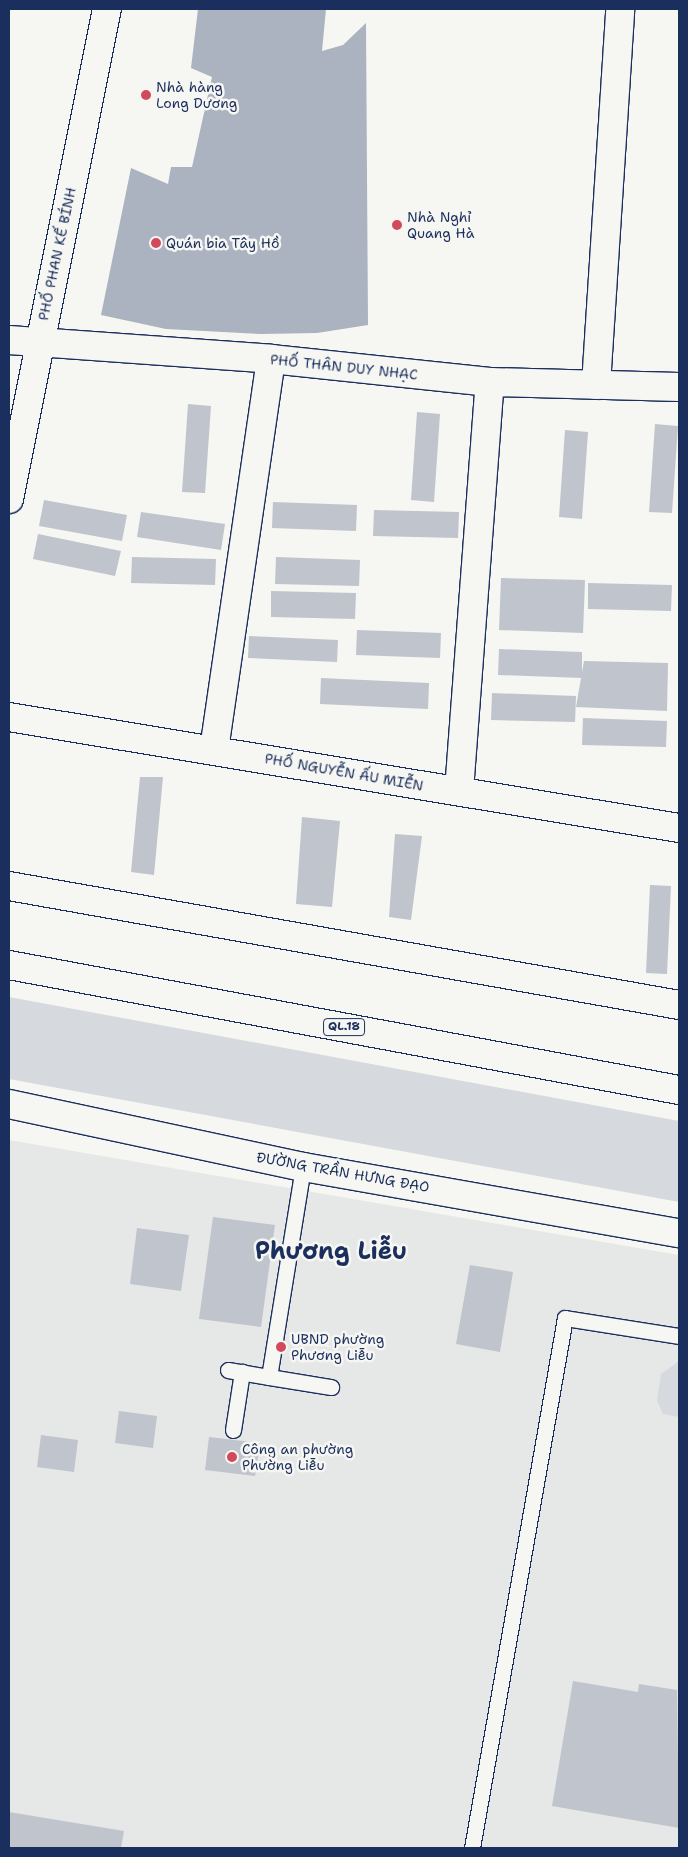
<!DOCTYPE html>
<html>
<head>
<meta charset="utf-8">
<style>
	body { margin:0 }
	#map { position:relative; width:688px; height:1857px; overflow:hidden; background:#f6f6f2; font-family:"Shantell Sans",sans-serif }
	div>[style] { position:absolute }
	.built>* { inset:0; background:#e6e7e7 }
	.green>* { inset:0; background:#d6d9dd }
	.water>* { inset:0; background:#abb2c0 }
	.building>* { inset:0; background:#c0c4cd }
	.roads { filter:drop-shadow(1px 0 #1b2f5e) drop-shadow(-1px 0 #1b2f5e) drop-shadow(0 1px #1b2f5e) drop-shadow(0 -1px #1b2f5e) }
	.lane>* { height:15px; margin:-7.5px; padding:0 7.5px; transform-origin:7.5px; border-radius:7.5px; background:#f6f6f2 }
	.street>* { height:28px; margin:-14px; padding:0 14px; transform-origin:14px; border-radius:14px; background:#f6f6f2 }
	.secondary>* { height:28px; margin:-14px; padding:0 14px; transform-origin:14px; border-radius:14px; background:#f6f6f2 }
	.highway>* { height:28px; margin:-14px; padding:0 14px; transform-origin:14px; border-radius:14px; background:#f6f6f2 }
	.dots>* { width:14px; height:14px; translate:-50% -50%; box-sizing:border-box; border:2px solid #f6f6f2; border-radius:50% }
	span { translate:-50% -50%; white-space:nowrap; text-align:center; line-height:1.15; -webkit-text-stroke:5px #f6f6f2; paint-order:stroke }
	.shield-label span { padding:1px 4px; background:#f6f6f2; border:1px solid; border-radius:4px; -webkit-text-stroke-width:0 }
	.shield-label { font-size:12px; color:#1b2f5e; font-weight:700 }
	.poi-label { font-size:14px; color:#1b2f5e }
	.left { translate:0 -50%; text-align:left }
	.street-label { font-size:14px; color:#1b2f5e }
	.town-label { font-size:24px; color:#1b2f5e; font-weight:700 }
	.frame { position:absolute; inset:0; border:10px solid #1b2f5e; pointer-events:none }
</style>
</head>
<body>
<div id="map">
	<div class="built">
		<div style="clip-path:polygon(9px 1140px,679px 1255px,679px 1848px,9px 1848px)"></div>
	</div>
	<div class="green">
		<div style="clip-path:polygon(9px 997px,679px 1121px,679px 1202px,9px 1079px)"></div>
		<div style="clip-path:polygon(679px 1361px,679px 1417px,663px 1414px,657px 1401px,661px 1374px)"></div>
	</div>
	<div class="water">
		<div style="clip-path:polygon(198px 9px,326px 9px,322px 51px,343px 45px,366px 23px,368px 325px,317px 333px,261px 334px,166px 329px,101px 315px,131px 168px,168px 184px,171px 167px,192px 167px,212px 77px,191px 68px)"></div>
	</div>
	<div class="building">
		<div style="clip-path:polygon(188px 404px,211px 406px,205px 493px,182px 492px)"></div>
		<div style="clip-path:polygon(417px 412px,440px 414px,434px 502px,411px 500px)"></div>
		<div style="clip-path:polygon(655px 424px,678px 426px,672px 513px,649px 512px)"></div>
		<div style="clip-path:polygon(565px 430px,588px 432px,582px 519px,559px 517px)"></div>
		<div style="clip-path:polygon(44px 500px,127px 515px,122px 541px,39px 526px)"></div>
		<div style="clip-path:polygon(273px 502px,357px 505px,356px 531px,272px 528px)"></div>
		<div style="clip-path:polygon(374px 510px,459px 512px,458px 538px,373px 536px)"></div>
		<div style="clip-path:polygon(141px 512px,225px 524px,221px 550px,137px 537px)"></div>
		<div style="clip-path:polygon(38px 534px,121px 551px,115px 576px,33px 559px)"></div>
		<div style="clip-path:polygon(132px 557px,216px 559px,215px 585px,131px 583px)"></div>
		<div style="clip-path:polygon(276px 557px,360px 560px,359px 586px,275px 584px)"></div>
		<div style="clip-path:polygon(501px 578px,585px 580px,583px 633px,499px 630px)"></div>
		<div style="clip-path:polygon(588px 583px,672px 585px,671px 611px,588px 609px)"></div>
		<div style="clip-path:polygon(271px 591px,356px 593px,355px 619px,271px 617px)"></div>
		<div style="clip-path:polygon(357px 630px,441px 633px,440px 658px,356px 655px)"></div>
		<div style="clip-path:polygon(249px 636px,338px 640px,337px 662px,248px 658px)"></div>
		<div style="clip-path:polygon(499px 649px,582px 652px,582px 678px,498px 675px)"></div>
		<div style="clip-path:polygon(584px 661px,668px 663px,667px 711px,576px 707px)"></div>
		<div style="clip-path:polygon(321px 678px,429px 683px,428px 709px,320px 704px)"></div>
		<div style="clip-path:polygon(492px 693px,576px 696px,575px 722px,491px 720px)"></div>
		<div style="clip-path:polygon(583px 718px,667px 721px,666px 747px,582px 745px)"></div>
		<div style="clip-path:polygon(140px 777px,163px 777px,154px 875px,131px 872px)"></div>
		<div style="clip-path:polygon(302px 817px,340px 821px,332px 907px,296px 904px)"></div>
		<div style="clip-path:polygon(395px 834px,422px 836px,411px 920px,389px 917px)"></div>
		<div style="clip-path:polygon(650px 885px,671px 886px,667px 974px,646px 973px)"></div>
		<div style="clip-path:polygon(213px 1217px,275px 1225px,261px 1327px,199px 1319px)"></div>
		<div style="clip-path:polygon(137px 1228px,189px 1235px,181px 1291px,130px 1284px)"></div>
		<div style="clip-path:polygon(470px 1265px,513px 1272px,500px 1352px,456px 1344px)"></div>
		<div style="clip-path:polygon(119px 1411px,157px 1416px,153px 1448px,115px 1443px)"></div>
		<div style="clip-path:polygon(41px 1435px,78px 1440px,74px 1472px,37px 1467px)"></div>
		<div style="clip-path:polygon(209px 1437px,260px 1443px,255px 1476px,205px 1470px)"></div>
		<div style="clip-path:polygon(573px 1681px,638px 1692px,639px 1684px,677px 1690px,679px 1828px,552px 1806px)"></div>
		<div style="clip-path:polygon(9px 1812px,124px 1831px,121px 1848px,9px 1848px)"></div>
	</div>
	<div class="roads">
		<div class="lane">
			<div style="left:228px;top:1370px;width:42px;rotate:9.7deg"></div>
			<div style="left:269px;top:1377px;width:213px;rotate:-80.8deg"></div>
			<div style="left:269px;top:1377px;width:63px;rotate:9.2deg"></div>
			<div style="left:233px;top:1430px;width:59px;rotate:-81.2deg"></div>
			<div style="left:472px;top:1848px;width:538px;rotate:-80.05deg"></div>
			<div style="left:565px;top:1318px;width:115px;rotate:9deg"></div>
		</div>
		<div class="street">
			<div style="left:9px;top:340px;width:263px;rotate:4.1deg"></div>
			<div style="left:271px;top:359px;width:220px;rotate:6deg"></div>
			<div style="left:490px;top:382px;width:189px;rotate:1.5deg"></div>
			<div style="left:596px;top:385px;width:377px;rotate:-86.3deg"></div>
			<div style="left:9px;top:717px;width:679px;rotate:9.41deg"></div>
			<div style="left:214px;top:750px;width:395px;rotate:-81.7deg"></div>
			<div style="left:459px;top:791px;width:410px;rotate:-85.7deg"></div>
		</div>
		<div class="secondary">
			<div style="left:9px;top:499px;width:500px;rotate:-78.7deg"></div>
			<div style="left:9px;top:886px;width:680px;rotate:10.07deg"></div>
			<div style="left:9px;top:1104px;width:301px;rotate:12.1deg"></div>
			<div style="left:303px;top:1167px;width:382px;rotate:10deg"></div>
		</div>
		<div class="highway">
			<div style="left:9px;top:965px;width:682px;rotate:10.57deg"></div>
		</div>
	</div>
	<div class="dots">
		<div style="left:146px;top:95px;background:#d1495b"></div>
		<div style="left:397px;top:225px;background:#d1495b"></div>
		<div style="left:156px;top:243px;background:#d1495b"></div>
		<div style="left:281px;top:1347px;background:#d1495b"></div>
		<div style="left:232px;top:1457px;background:#d1495b"></div>
	</div>
	<div class="shield-label">
		<span style="left:344px;top:1027px">QL.18</span>
	</div>
	<div class="poi-label">
		<span class="left" style="left:156px;top:95px">Nhà hàng<br>Long Dương</span>
		<span class="left" style="left:407px;top:225px">Nhà Nghỉ<br>Quang Hà</span>
		<span class="left" style="left:166px;top:243px">Quán bia Tây Hồ</span>
		<span class="left" style="left:291px;top:1347px">UBND phường<br>Phương Liễu</span>
		<span class="left" style="left:242px;top:1457px">Công an phường<br>Phường Liễu</span>
	</div>
	<div class="street-label">
		<span style="left:57px;top:254px;rotate:-78deg">PHỐ PHAN KẾ BÍNH</span>
		<span style="left:344px;top:367px;rotate:6deg">PHỐ THÂN DUY NHẠC</span>
		<span style="left:344px;top:772px;rotate:10deg">PHỐ NGUYỄN ẤU MIỄN</span>
		<span style="left:343px;top:1172px;rotate:10deg">ĐƯỜNG TRẦN HƯNG ĐẠO</span>
	</div>
	<div class="town-label">
		<span style="left:331px;top:1252px">Phương Liễu</span>
	</div>
	<div class="frame"></div>
</div>
</body>
</html>
